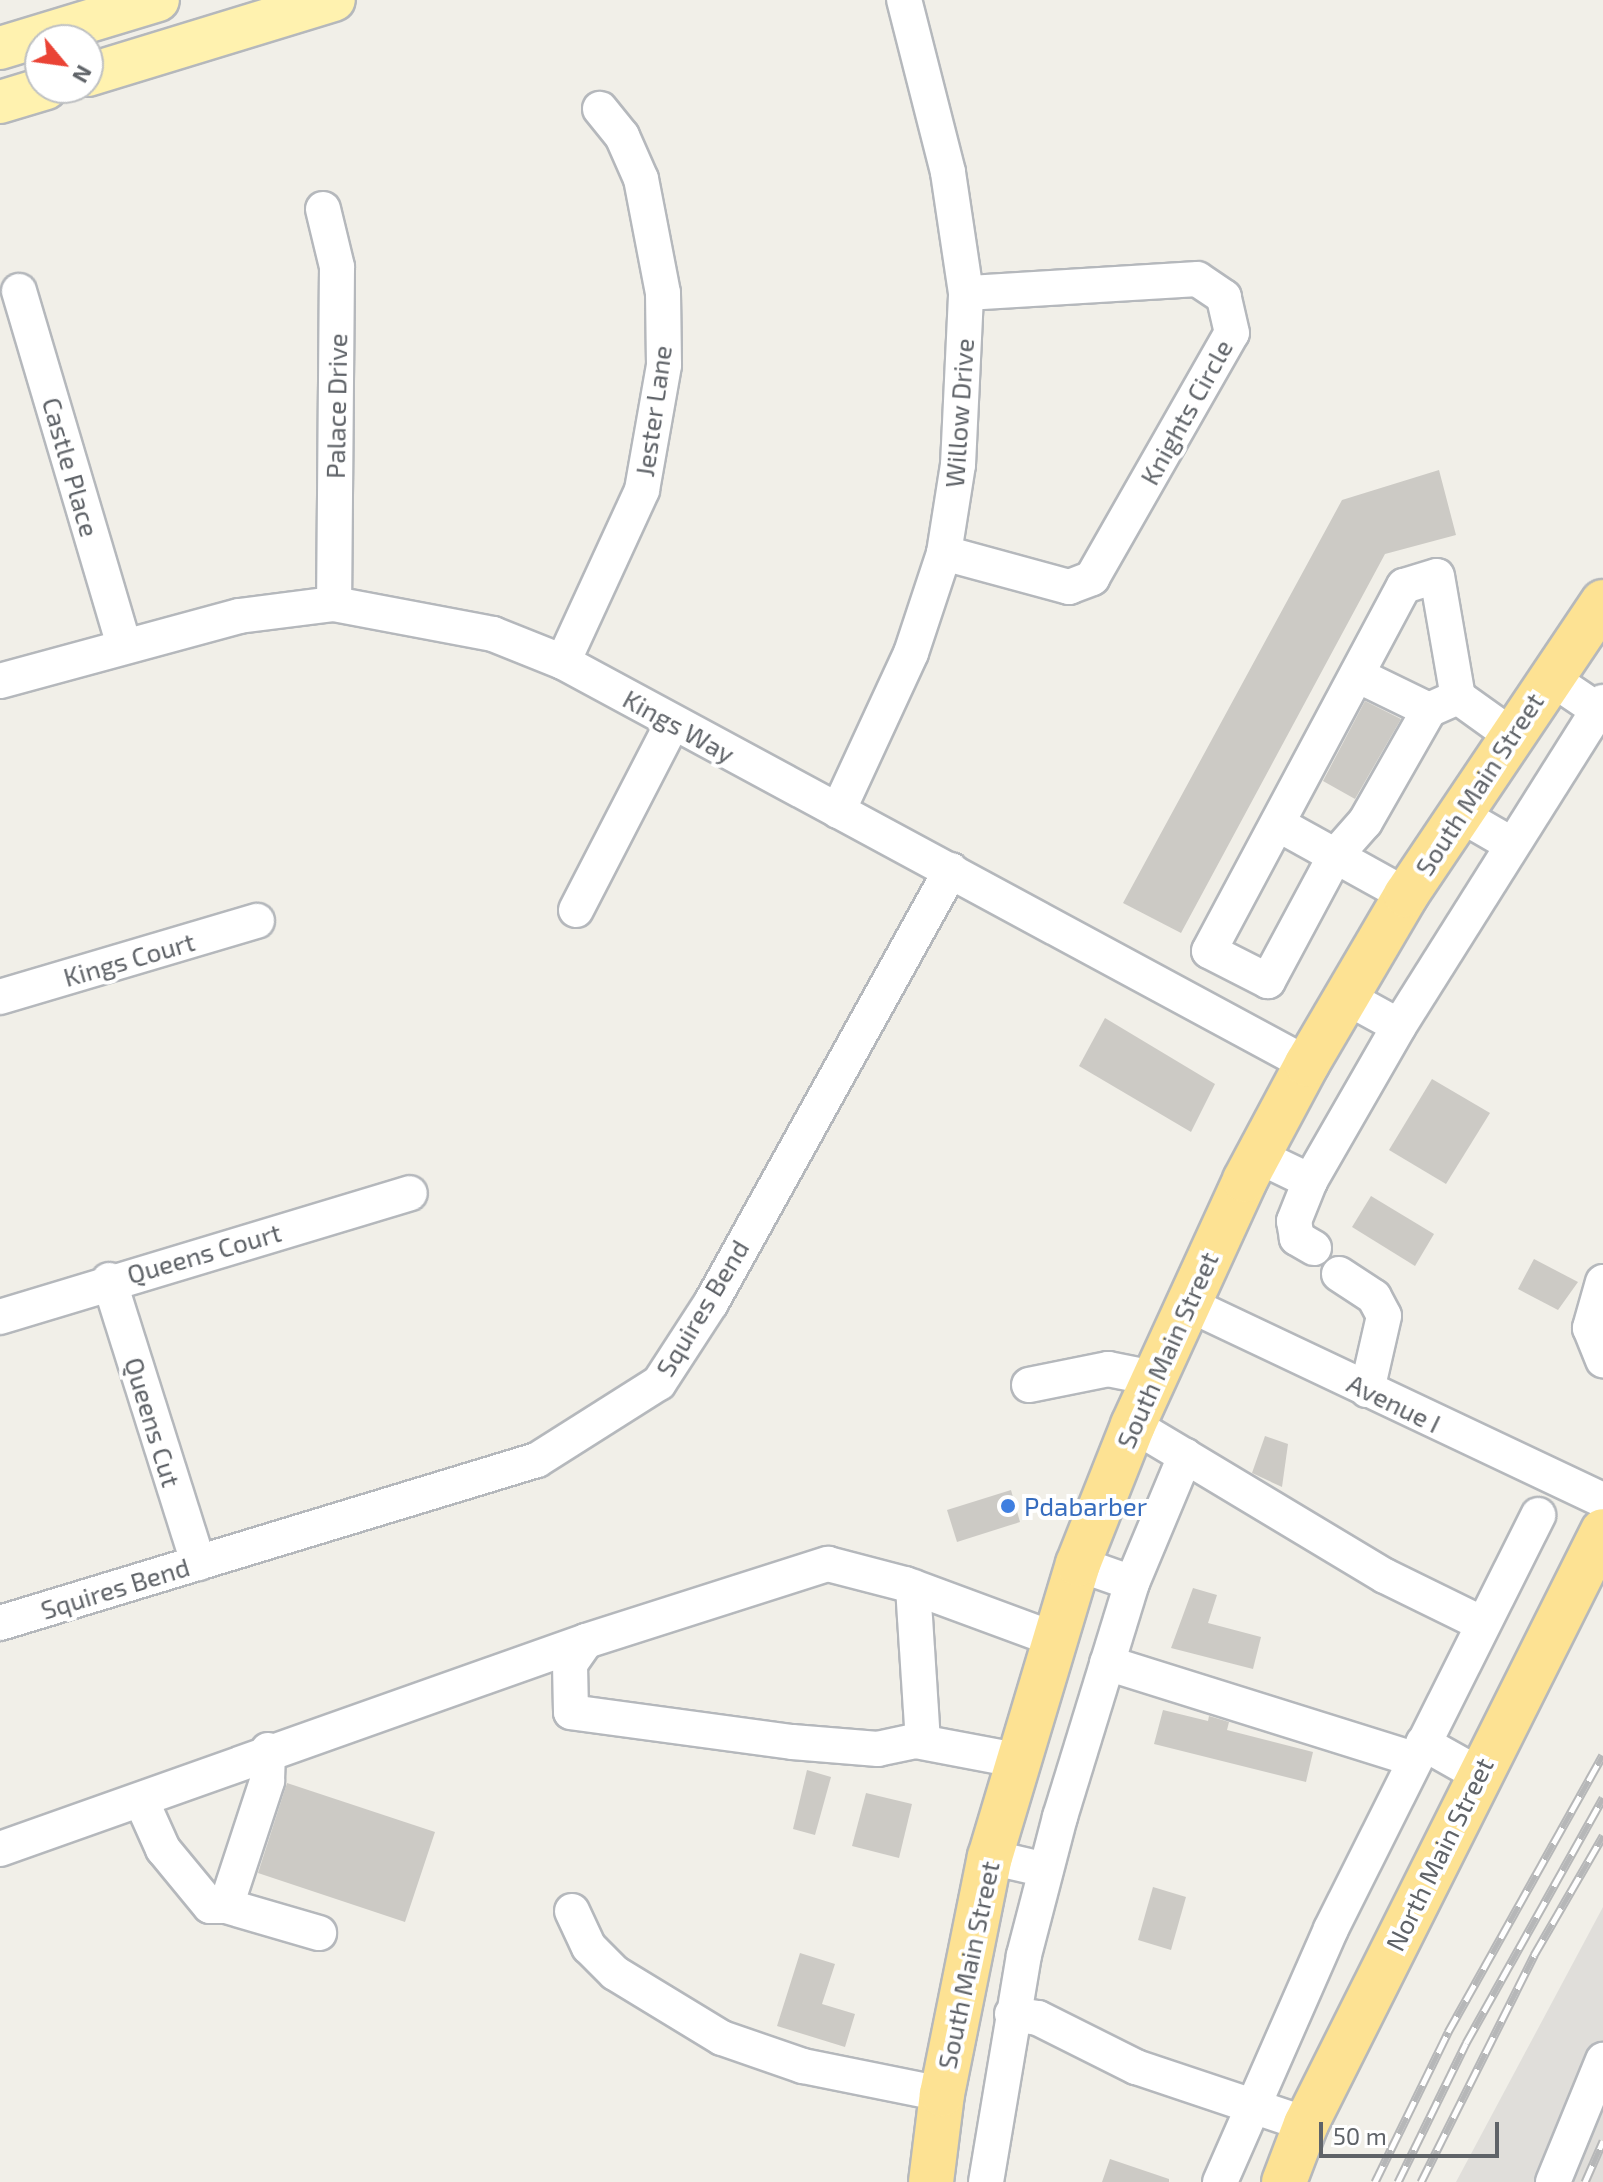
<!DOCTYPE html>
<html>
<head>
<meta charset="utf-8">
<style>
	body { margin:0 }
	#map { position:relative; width:1603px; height:2182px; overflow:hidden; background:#f1efe8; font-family:"Exo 2",sans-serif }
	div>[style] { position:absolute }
	.industrial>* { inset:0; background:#e0deda }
	.building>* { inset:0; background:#cccac5 }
	.roads { filter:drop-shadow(2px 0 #b5b8bc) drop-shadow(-2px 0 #b5b8bc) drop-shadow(0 2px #b5b8bc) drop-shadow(0 -2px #b5b8bc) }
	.minor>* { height:34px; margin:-17px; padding:0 17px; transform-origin:17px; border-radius:17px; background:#fff }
	.major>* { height:42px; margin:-21px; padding:0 21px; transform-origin:21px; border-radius:21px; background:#fff2af }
	.highway>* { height:44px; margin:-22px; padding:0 22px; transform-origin:22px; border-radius:22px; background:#fde293 }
	.rail>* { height:9px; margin-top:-4.5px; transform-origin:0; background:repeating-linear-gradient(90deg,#fff 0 18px,#b6b7b8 0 36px); box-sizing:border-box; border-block:2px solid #b6b7b8 }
	.dots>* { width:22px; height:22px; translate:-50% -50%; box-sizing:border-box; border:4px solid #fff; border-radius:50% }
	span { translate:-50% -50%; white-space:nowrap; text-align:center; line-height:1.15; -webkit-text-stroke:8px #fff; paint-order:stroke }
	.street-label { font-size:26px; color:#5f6368 }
	.shop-label { font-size:26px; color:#366cbe }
	.left { translate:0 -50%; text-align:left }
	.north { position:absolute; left:24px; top:24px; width:80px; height:80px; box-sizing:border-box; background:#fff; border:2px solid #bfc1c3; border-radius:50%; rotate:119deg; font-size:22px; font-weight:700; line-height:32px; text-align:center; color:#5f6368 }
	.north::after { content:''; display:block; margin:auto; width:28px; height:36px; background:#ea4335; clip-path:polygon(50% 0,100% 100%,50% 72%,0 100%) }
	.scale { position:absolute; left:1319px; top:2122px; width:180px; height:36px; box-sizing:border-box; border:4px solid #5f6368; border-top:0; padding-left:10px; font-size:24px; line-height:28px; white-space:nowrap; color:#5f6368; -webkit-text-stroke:6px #fff; paint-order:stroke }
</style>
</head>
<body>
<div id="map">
	<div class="industrial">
		<div style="clip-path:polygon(1603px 1907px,1603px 2182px,1456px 2182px)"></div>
	</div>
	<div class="building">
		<div style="clip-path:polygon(1439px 470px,1456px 535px,1385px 554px,1181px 933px,1123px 903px,1342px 500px)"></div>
		<div style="clip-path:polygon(1365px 701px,1401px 719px,1355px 799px,1323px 781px)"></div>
		<div style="clip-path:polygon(1105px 1018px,1215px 1084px,1191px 1132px,1079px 1066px)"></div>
		<div style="clip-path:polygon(1432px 1079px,1490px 1113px,1446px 1184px,1389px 1150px)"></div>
		<div style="clip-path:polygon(1371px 1196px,1434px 1234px,1415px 1266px,1352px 1227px)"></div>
		<div style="clip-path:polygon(1534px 1259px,1578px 1282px,1558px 1310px,1518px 1289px)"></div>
		<div style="clip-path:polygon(1265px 1436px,1288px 1444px,1282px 1487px,1252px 1473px)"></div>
		<div style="clip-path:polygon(1011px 1490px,1020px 1522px,957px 1542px,947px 1510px)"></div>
		<div style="clip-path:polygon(1193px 1588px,1217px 1595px,1208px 1623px,1261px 1637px,1253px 1669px,1171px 1648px)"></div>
		<div style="clip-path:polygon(1163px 1710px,1208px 1721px,1209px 1716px,1229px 1722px,1227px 1730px,1313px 1752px,1306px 1782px,1154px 1744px)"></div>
		<div style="clip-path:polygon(807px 1770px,831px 1777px,815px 1835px,793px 1829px)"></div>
		<div style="clip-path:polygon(287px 1783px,435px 1832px,405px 1922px,258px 1873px)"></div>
		<div style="clip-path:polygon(866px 1793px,912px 1804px,899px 1858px,852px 1846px)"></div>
		<div style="clip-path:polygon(1153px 1887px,1186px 1897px,1171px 1950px,1138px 1940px)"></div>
		<div style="clip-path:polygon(800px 1953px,835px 1964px,822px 2004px,855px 2014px,845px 2047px,777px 2026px)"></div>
		<div style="clip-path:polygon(1110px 2159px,1169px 2179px,1169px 2182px,1102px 2182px)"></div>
	</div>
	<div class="roads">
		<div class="minor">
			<div style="left:323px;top:209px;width:60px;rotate:76.4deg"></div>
			<div style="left:337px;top:267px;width:337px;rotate:90.5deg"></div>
			<div style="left:19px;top:291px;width:367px;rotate:73.5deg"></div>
			<div style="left:944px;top:553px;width:130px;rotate:15.2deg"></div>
			<div style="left:1069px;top:587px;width:25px;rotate:-21deg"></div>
			<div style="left:1092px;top:578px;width:282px;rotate:-60.3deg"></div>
			<div style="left:1232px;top:333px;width:37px;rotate:-103deg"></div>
			<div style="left:1224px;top:297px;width:32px;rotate:-146deg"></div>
			<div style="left:1197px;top:279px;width:231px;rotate:176.5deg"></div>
			<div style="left:563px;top:662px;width:189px;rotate:-65.3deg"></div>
			<div style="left:642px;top:490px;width:127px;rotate:-80deg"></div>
			<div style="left:664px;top:365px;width:72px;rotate:-90.8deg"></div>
			<div style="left:663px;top:293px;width:116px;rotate:-100.9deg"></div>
			<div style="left:641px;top:179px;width:47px;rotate:-113.8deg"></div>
			<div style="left:622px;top:136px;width:35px;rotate:-129deg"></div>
			<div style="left:1357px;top:675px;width:80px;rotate:25.9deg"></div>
			<div style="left:1549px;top:677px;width:59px;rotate:34deg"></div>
			<div style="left:0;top:681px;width:248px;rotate:-15.2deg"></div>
			<div style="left:239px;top:616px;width:96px;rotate:-7.2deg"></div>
			<div style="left:334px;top:604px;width:162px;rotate:10.7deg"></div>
			<div style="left:493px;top:634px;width:75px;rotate:21.8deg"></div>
			<div style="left:563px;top:662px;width:846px;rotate:28.38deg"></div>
			<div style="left:1458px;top:697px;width:32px;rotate:156deg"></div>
			<div style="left:1429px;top:710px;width:129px;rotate:119.7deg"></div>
			<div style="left:1365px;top:822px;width:45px;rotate:131.4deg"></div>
			<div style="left:1335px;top:856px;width:142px;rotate:118.2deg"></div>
			<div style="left:1268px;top:981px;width:66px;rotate:-153deg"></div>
			<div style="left:1209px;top:951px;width:414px;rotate:-61.9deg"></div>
			<div style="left:1404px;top:586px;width:34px;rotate:-17deg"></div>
			<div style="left:1437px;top:576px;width:123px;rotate:80.2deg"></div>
			<div style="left:1458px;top:697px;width:65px;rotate:35.6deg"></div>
			<div style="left:838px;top:811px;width:174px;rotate:-65.2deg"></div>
			<div style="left:911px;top:653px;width:105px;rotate:-71.7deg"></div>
			<div style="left:944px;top:553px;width:89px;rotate:-81deg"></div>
			<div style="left:958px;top:465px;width:172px;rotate:-87.3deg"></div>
			<div style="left:966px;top:293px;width:122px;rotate:-98.5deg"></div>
			<div style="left:948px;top:172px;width:178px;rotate:-104.3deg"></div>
			<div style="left:1459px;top:814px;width:60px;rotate:30deg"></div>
			<div style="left:1278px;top:824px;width:146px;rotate:29deg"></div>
			<div style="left:576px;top:910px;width:209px;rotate:-62.7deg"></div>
			<div style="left:0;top:997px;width:268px;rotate:-16.5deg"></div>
			<div style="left:1346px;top:997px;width:60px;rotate:28.7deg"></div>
			<div style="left:1258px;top:1156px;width:58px;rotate:25.7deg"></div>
			<div style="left:1314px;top:1248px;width:20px;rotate:-150deg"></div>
			<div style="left:1297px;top:1238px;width:17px;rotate:-100deg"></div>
			<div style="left:1294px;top:1221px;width:43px;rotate:-68.2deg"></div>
			<div style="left:1310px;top:1181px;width:179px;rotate:-60.1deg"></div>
			<div style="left:1399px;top:1026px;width:383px;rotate:-57.8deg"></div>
			<div style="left:1339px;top:1274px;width:42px;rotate:33.3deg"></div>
			<div style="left:1374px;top:1297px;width:21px;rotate:62deg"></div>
			<div style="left:1384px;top:1316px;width:76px;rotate:102.9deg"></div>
			<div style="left:109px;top:1280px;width:297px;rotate:72.5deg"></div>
			<div style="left:1603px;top:1282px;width:48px;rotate:105.8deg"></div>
			<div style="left:1590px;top:1328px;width:35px;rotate:68deg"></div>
			<div style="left:1186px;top:1303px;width:461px;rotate:25.3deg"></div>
			<div style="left:0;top:1317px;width:428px;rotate:-16.8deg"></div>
			<div style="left:1029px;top:1385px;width:81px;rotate:-11.4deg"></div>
			<div style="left:1108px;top:1369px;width:46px;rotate:11.3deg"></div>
			<div style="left:1185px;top:1456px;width:233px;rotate:31deg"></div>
			<div style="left:1385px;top:1576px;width:109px;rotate:26.1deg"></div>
			<div style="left:1078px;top:1564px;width:57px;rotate:19.4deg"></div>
			<div style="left:913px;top:1587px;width:155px;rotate:86.3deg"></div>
			<div style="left:0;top:1623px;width:561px;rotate:-16.89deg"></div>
			<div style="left:537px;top:1460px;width:144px;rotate:-32.3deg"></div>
			<div style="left:659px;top:1383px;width:95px;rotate:-57deg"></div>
			<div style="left:711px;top:1303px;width:495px;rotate:-61deg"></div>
			<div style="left:1107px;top:1663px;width:322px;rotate:17.4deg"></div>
			<div style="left:1423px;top:1743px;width:63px;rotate:29.4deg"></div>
			<div style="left:1016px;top:1760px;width:103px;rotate:-169.3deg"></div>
			<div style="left:915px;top:1741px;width:38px;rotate:168deg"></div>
			<div style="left:878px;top:1749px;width:86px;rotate:-175.3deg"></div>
			<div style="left:792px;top:1742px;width:223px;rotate:-172.3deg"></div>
			<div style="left:571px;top:1712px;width:48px;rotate:-91.2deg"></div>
			<div style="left:570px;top:1664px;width:28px;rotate:-55deg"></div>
			<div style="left:586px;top:1641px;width:254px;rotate:-17.7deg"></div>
			<div style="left:828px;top:1564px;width:80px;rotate:14.6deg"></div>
			<div style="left:905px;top:1584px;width:159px;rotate:20.3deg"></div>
			<div style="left:141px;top:1800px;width:54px;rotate:65.8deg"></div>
			<div style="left:163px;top:1849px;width:74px;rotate:50.5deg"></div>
			<div style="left:210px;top:1906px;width:16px"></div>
			<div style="left:226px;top:1906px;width:132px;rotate:-71.8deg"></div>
			<div style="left:267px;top:1781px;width:31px;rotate:-88deg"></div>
			<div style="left:0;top:1849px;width:622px;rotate:-19.54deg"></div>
			<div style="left:990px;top:1857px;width:57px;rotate:13.1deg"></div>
			<div style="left:226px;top:1906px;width:97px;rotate:16.2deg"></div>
			<div style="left:572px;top:1911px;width:40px;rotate:65deg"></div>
			<div style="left:589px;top:1947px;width:37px;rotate:45deg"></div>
			<div style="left:615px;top:1973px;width:125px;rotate:31.3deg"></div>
			<div style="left:722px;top:2038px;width:86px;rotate:19.1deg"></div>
			<div style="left:803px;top:2066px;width:142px;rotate:11.4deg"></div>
			<div style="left:1012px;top:2014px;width:26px;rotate:9deg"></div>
			<div style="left:1038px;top:2018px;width:110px;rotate:26.6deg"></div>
			<div style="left:1136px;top:2067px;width:179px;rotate:18.5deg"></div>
			<div style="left:986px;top:2182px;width:230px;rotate:-80.5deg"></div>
			<div style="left:1024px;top:1955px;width:143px;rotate:-75.4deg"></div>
			<div style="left:1060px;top:1817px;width:245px;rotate:-72.9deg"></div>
			<div style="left:1132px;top:1583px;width:138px;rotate:-67.3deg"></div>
			<div style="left:1185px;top:1456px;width:61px;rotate:-149.2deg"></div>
			<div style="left:1220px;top:2182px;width:276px;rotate:-66.3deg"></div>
			<div style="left:1331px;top:1929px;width:463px;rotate:-63.4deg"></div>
			<div style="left:1553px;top:2182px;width:132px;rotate:-67.7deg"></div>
		</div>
		<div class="major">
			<div style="left:0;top:48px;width:165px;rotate:-16.9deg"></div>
			<div style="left:88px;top:75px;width:257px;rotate:-17deg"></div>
			<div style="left:0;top:102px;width:48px;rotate:-16.9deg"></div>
		</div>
		<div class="highway">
			<div style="left:931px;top:2182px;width:89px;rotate:-82.9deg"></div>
			<div style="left:942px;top:2094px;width:242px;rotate:-78.6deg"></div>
			<div style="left:990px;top:1857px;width:306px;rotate:-73.3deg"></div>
			<div style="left:1078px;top:1564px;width:149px;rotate:-68.4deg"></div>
			<div style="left:1133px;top:1425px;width:269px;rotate:-65.4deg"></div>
			<div style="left:1245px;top:1180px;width:132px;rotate:-61.9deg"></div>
			<div style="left:1307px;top:1064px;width:196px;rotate:-59.6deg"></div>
			<div style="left:1406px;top:895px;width:353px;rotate:-56.1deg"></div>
			<div style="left:1284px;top:2182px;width:62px;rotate:-69.2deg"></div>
			<div style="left:1306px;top:2124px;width:663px;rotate:-63.4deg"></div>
		</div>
	</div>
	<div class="rail">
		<div style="left:1375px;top:2182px;width:167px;rotate:-64deg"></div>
		<div style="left:1448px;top:2032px;width:317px;rotate:-60.8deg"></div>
		<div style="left:1398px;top:2182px;width:155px;rotate:-63.9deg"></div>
		<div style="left:1466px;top:2043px;width:281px;rotate:-60.8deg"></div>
		<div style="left:1421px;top:2182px;width:254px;rotate:-63.5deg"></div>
		<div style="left:1534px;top:1955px;width:138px;rotate:-59.9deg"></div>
		<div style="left:1585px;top:2182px;width:45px;rotate:-66.3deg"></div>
	</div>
	<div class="dots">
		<div style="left:1008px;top:1506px;background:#3f7fe0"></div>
	</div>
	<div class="street-label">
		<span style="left:336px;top:406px;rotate:-89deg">Palace Drive</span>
		<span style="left:653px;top:411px;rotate:-82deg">Jester Lane</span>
		<span style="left:1186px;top:412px;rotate:-61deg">Knights Circle</span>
		<span style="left:959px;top:413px;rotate:-86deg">Willow Drive</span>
		<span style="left:71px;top:467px;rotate:74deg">Castle Place</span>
		<span style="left:679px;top:726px;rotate:29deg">Kings Way</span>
		<span style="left:1479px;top:784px;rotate:-57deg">South Main Street</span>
		<span style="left:129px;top:959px;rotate:-16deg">Kings Court</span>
		<span style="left:204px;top:1253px;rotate:-16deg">Queens Court</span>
		<span style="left:702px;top:1308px;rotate:-59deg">Squires Bend</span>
		<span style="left:1167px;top:1350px;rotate:-66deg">South Main Street</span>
		<span style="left:1394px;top:1403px;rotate:26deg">Avenue I</span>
		<span style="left:153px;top:1422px;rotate:73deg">Queens Cut</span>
		<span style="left:115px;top:1588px;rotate:-17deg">Squires Bend</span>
		<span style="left:1439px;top:1854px;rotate:-64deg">North Main Street</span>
		<span style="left:968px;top:1965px;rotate:-78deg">South Main Street</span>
	</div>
	<div class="shop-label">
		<span class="left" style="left:1024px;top:1506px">Pdabarber</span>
	</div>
	<div class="north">N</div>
	<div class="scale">50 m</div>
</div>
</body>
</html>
